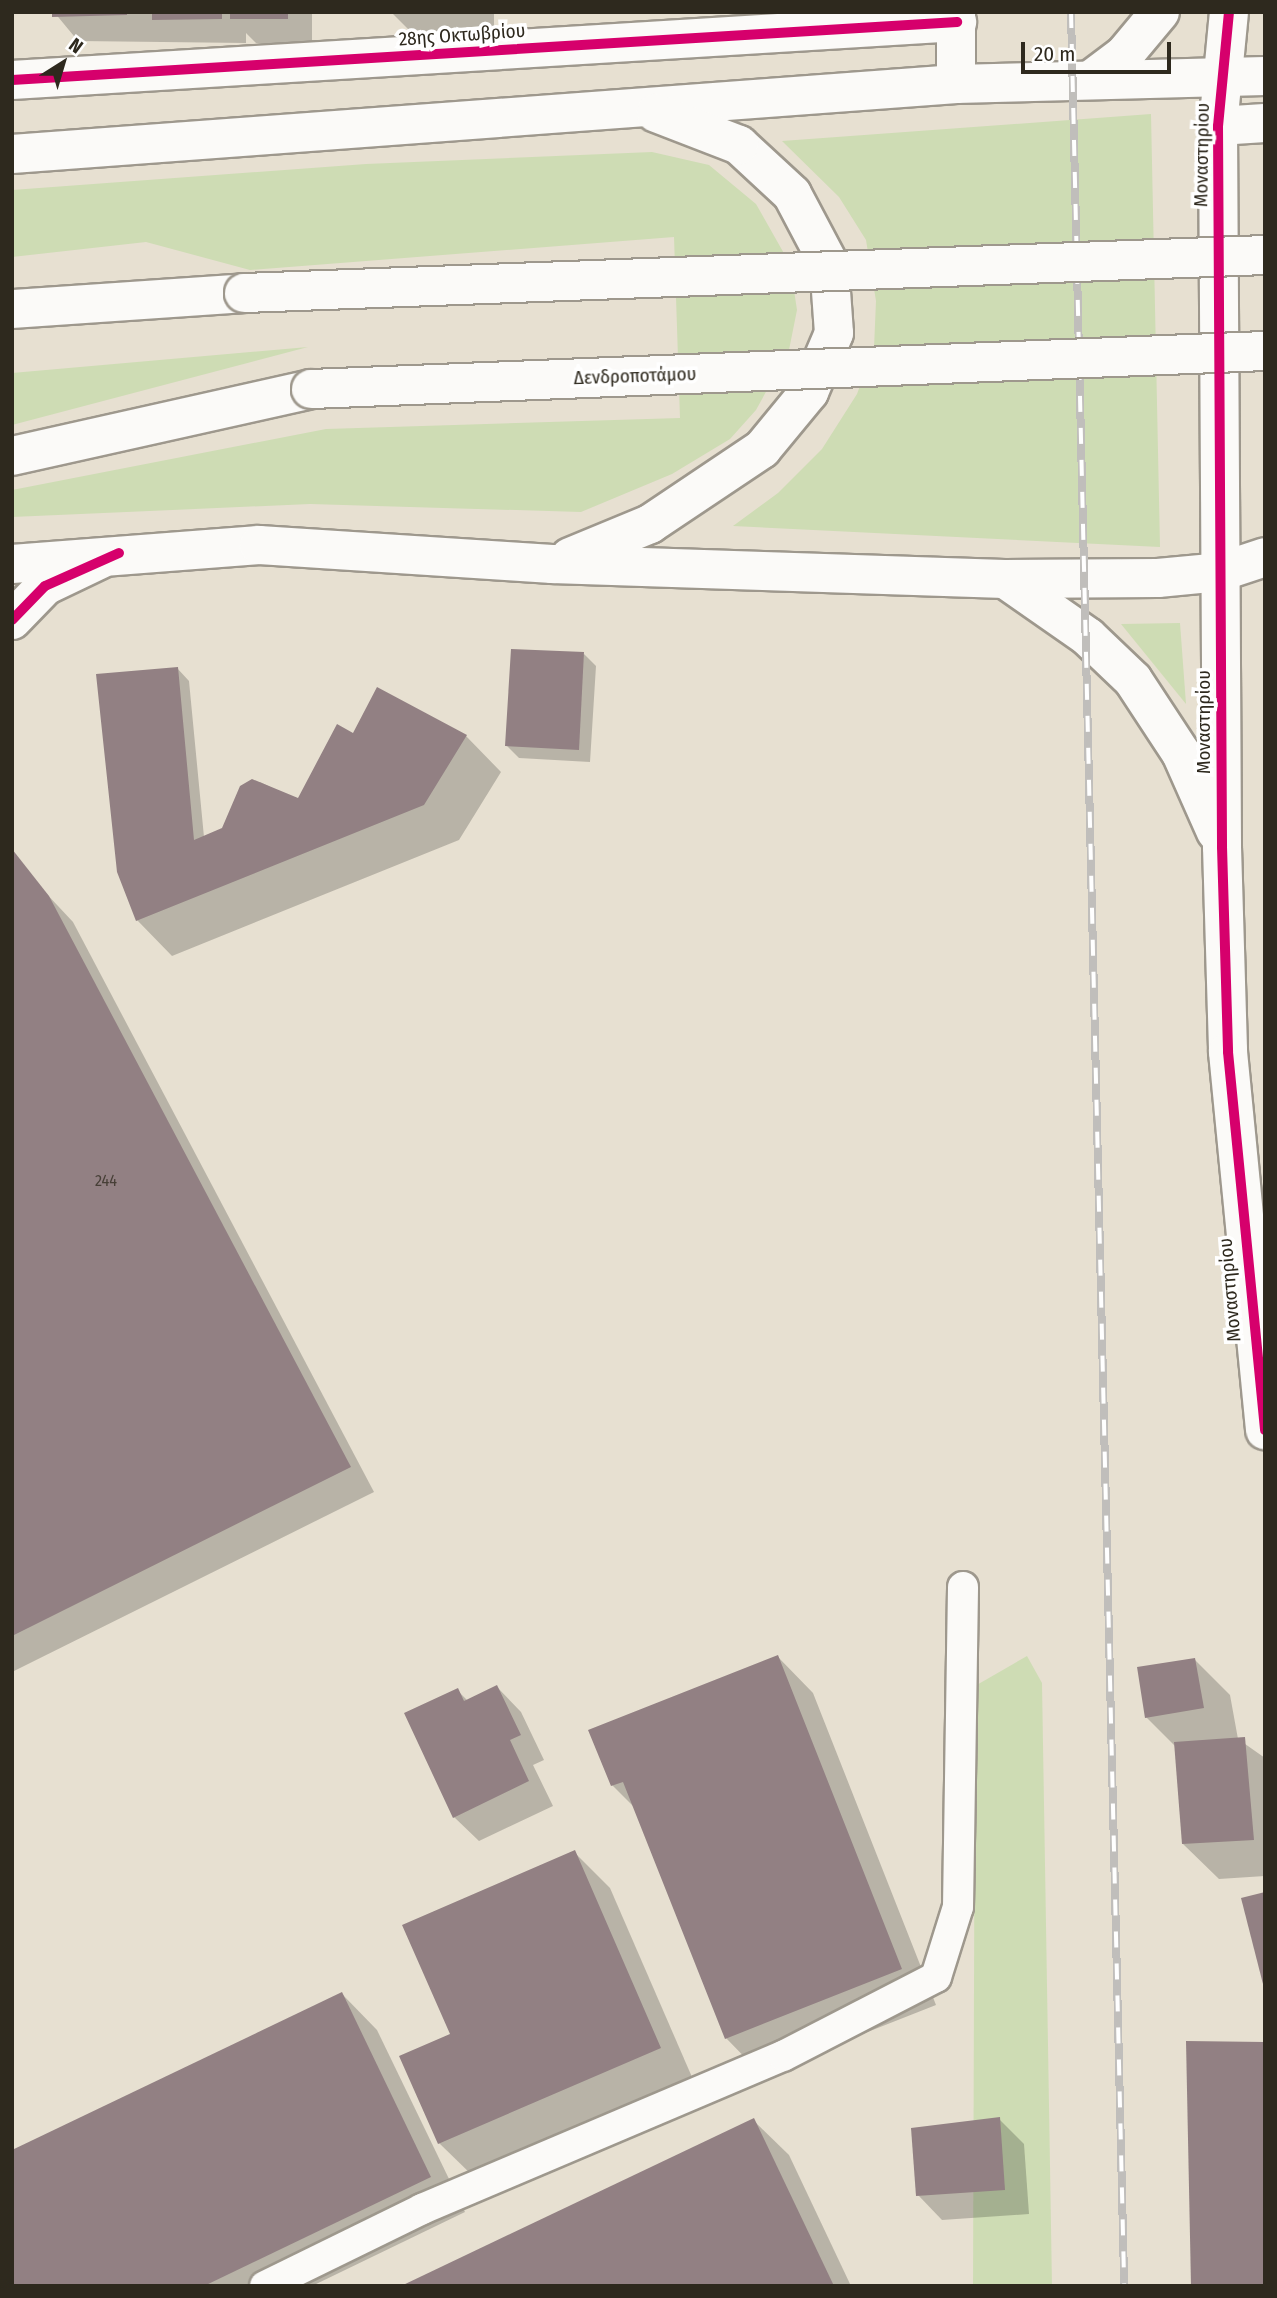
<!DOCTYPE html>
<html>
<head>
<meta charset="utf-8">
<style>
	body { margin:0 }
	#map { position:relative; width:1277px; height:2298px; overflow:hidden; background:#e7e0d1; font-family:"Fira Sans Condensed",sans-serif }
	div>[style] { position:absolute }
	.green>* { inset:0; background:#cedcb4 }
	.shadow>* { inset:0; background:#0003 }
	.building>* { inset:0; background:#928083 }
	.roads { filter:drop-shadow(2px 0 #9e988d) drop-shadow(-2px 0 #9e988d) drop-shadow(0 2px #9e988d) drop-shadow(0 -2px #9e988d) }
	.service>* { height:30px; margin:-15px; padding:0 15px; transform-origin:15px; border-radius:15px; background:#fbfaf8 }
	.minor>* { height:38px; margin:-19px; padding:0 19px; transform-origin:19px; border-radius:19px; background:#fbfaf8 }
	.tertiary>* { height:38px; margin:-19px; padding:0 19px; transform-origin:19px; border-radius:19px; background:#fbfaf8 }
	.secondary>* { height:38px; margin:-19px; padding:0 19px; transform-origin:19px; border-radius:19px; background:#fbfaf8 }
	.primary>* { height:38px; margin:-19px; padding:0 19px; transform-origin:19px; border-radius:19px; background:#fbfaf8 }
	.rail>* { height:8px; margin-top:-4px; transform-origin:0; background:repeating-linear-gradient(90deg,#fff 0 16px,#c0bebb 0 32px); box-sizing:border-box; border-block:2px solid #c0bebb }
	.bridges { filter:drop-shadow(2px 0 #9e988d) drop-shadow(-2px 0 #9e988d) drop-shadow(0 2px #9e988d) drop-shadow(0 -2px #9e988d) }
	.secondary-bridge>* { height:38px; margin:-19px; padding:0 19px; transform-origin:19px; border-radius:19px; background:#fbfaf8 }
	.cycleway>* { height:10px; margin:-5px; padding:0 5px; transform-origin:5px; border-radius:5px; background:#d6006c }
	span { translate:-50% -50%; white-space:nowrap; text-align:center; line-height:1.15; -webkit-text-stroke:7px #fff; paint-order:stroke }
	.number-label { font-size:16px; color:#473f37 }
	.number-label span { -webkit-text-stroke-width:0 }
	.street-label { font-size:19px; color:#2e291e }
	.frame { position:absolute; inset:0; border:14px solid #2e291e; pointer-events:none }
	.north { position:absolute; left:28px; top:28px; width:70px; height:70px; -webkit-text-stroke:5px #fff; paint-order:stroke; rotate:37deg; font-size:19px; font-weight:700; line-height:28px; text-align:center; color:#2e291e }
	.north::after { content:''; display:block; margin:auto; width:24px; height:32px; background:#2e291e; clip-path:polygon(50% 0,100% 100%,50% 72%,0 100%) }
	.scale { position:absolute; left:1021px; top:42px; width:150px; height:32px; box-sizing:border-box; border:4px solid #2e291e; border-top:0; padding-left:9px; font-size:21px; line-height:24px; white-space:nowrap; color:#2e291e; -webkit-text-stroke:5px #fff; paint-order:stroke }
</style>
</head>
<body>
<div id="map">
	<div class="green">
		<div style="clip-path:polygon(1151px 114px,1160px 547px,733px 526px,778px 493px,822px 449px,857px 394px,874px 348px,876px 301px,866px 240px,839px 197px,782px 141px)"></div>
		<div style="clip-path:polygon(652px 152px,709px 165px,756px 204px,790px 264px,797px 310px,789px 350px,756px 410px,730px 439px,672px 474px,581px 512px,310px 504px,12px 517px,12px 490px,326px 429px,680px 418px,674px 237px,250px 270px,146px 242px,12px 257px,12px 190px,366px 164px)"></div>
		<div style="clip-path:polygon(308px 347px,12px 425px,12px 373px)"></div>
		<div style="clip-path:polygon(1180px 623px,1186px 704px,1121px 624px)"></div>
		<div style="clip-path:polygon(1027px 1656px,1042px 1683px,1052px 2286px,973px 2286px,975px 1686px)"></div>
	</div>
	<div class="shadow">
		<div style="clip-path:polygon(54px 12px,312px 12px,312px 43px,256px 43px,246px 33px,246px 43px,78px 41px)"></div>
		<div style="clip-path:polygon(391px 12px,494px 12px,494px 38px,418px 39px)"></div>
		<div style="clip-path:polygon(584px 654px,596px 666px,590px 762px,519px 758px,507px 746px)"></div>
		<div style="clip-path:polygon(177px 668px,189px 681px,204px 837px,223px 830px,241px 788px,260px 782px,299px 801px,353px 735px,466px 736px,501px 772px,459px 840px,172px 956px,137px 920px)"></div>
		<div style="clip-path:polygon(12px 857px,73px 922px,374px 1492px,12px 1672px)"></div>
		<div style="clip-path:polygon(778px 1657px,813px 1693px,936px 2005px,761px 2074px,726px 2038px,635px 1808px,612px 1785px)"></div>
		<div style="clip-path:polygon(1195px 1660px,1230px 1695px,1238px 1739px,1265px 1758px,1265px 1876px,1219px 1879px,1183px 1844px,1176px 1747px,1146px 1717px)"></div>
		<div style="clip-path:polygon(497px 1687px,521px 1712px,544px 1760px,533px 1765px,553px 1806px,479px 1841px,454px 1817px,457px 1690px,468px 1701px)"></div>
		<div style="clip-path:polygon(575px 1853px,610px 1888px,695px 2084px,475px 2178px,439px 2143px,452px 2035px)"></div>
		<div style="clip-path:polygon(342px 1994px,377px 2030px,465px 2212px,312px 2286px,12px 2286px)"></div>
		<div style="clip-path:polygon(999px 2119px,1024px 2144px,1029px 2214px,942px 2220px,918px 2195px)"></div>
		<div style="clip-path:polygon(753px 2120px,789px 2155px,851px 2286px,405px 2286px)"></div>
	</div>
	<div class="building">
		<div style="clip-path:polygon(52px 12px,127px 12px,127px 15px,52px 17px)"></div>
		<div style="clip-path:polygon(152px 12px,222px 12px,222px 19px,152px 20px)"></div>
		<div style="clip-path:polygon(230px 12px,288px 12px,288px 19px,230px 19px)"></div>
		<div style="clip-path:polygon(511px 649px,584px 652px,579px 750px,505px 746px)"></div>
		<div style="clip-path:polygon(178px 667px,194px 840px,222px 828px,240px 786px,252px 779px,298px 798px,337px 724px,353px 733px,377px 687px,467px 735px,424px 805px,136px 921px,117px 872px,96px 674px)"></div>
		<div style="clip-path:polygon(12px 849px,49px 896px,351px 1467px,12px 1636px)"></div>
		<div style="clip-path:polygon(778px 1655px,902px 1969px,725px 2039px,623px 1782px,611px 1786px,588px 1730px)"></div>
		<div style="clip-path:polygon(1195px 1658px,1204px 1708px,1145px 1718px,1137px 1667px)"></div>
		<div style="clip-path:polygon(497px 1685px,521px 1735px,510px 1740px,529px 1781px,453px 1818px,404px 1713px,458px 1688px,464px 1701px)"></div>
		<div style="clip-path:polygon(1245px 1737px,1254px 1840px,1182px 1844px,1174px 1742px)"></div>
		<div style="clip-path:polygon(575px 1850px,661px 2048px,438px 2144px,399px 2056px,450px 2034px,402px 1925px)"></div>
		<div style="clip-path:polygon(1265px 1892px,1265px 1988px,1264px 1988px,1241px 1898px)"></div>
		<div style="clip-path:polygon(342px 1992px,431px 2177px,204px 2286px,12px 2286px,12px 2150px)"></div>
		<div style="clip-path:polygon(1186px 2041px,1265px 2042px,1265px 2286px,1191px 2286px)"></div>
		<div style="clip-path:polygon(1000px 2117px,1005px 2190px,916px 2196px,911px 2128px)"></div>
		<div style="clip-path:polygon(754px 2118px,834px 2286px,401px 2286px)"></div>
	</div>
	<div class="roads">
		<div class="service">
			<div style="left:265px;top:2286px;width:175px;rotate:-26.1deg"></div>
			<div style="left:422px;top:2209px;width:392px;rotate:-23deg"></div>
			<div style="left:783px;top:2056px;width:172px;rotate:-27.3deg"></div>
			<div style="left:936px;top:1977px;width:73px;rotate:-72.6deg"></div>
			<div style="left:958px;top:1907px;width:320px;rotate:-89.1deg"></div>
		</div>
		<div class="minor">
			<div style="left:12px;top:80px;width:947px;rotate:-3.51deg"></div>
		</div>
		<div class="tertiary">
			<div style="left:956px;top:84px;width:72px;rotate:-90deg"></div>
			<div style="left:1218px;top:126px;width:47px;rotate:-3.7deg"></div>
			<div style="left:12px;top:620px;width:47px;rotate:-45.9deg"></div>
			<div style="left:45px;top:586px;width:62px;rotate:-25.7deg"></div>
		</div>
		<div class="secondary">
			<div style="left:12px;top:154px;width:947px;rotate:-4.24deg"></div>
			<div style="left:956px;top:84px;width:309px;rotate:-1.5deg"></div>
			<div style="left:12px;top:309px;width:233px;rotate:-3.9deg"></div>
			<div style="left:12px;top:456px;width:306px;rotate:-12.6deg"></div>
			<div style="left:570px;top:557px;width:87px;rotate:-22.4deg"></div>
			<div style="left:650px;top:524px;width:135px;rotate:-33.8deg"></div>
			<div style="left:762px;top:449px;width:74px;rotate:-50.5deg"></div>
			<div style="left:809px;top:392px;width:64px;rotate:-67deg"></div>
			<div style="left:834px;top:333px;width:69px;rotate:-94.1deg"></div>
			<div style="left:829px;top:264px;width:79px;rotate:-117.9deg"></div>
			<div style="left:792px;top:194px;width:72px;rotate:-137.2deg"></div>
			<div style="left:739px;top:145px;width:89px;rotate:-158.9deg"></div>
			<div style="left:12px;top:564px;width:248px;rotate:-4.4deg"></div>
			<div style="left:259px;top:545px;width:294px;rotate:3.7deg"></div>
			<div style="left:552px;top:564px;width:453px;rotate:1.9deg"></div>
			<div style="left:1005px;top:579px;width:153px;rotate:-0.4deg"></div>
			<div style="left:1158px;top:578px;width:62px;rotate:-5.5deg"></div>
			<div style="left:1220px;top:572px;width:47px;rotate:-18.4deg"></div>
		</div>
		<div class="primary">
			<div style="left:1229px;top:12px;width:115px;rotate:95.5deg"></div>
			<div style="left:1218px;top:126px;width:721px;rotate:89.68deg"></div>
			<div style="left:1222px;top:847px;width:205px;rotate:88.3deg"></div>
			<div style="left:1228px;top:1052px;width:380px;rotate:84.4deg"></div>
			<div style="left:1092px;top:79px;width:40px;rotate:-37deg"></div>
			<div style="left:1124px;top:55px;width:56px;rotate:-50.1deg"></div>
			<div style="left:1005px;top:579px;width:101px;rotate:34.9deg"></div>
			<div style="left:1088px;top:637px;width:62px;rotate:43.7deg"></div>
			<div style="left:1133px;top:680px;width:87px;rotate:56.7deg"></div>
			<div style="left:1181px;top:753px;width:86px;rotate:66.1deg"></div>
		</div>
	</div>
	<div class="rail">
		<div style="left:1071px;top:12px;width:2275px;rotate:88.66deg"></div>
	</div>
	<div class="bridges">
		<div class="secondary-bridge">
			<div style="left:244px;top:293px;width:1022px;rotate:-2.13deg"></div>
			<div style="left:311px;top:389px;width:955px;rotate:-2.28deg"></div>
		</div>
	</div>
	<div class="cycleway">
		<div style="left:1229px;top:12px;width:115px;rotate:95.5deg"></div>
		<div style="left:1218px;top:126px;width:721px;rotate:89.68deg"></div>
		<div style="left:1222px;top:847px;width:205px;rotate:88.3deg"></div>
		<div style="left:1228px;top:1052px;width:380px;rotate:84.4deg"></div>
		<div style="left:12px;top:80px;width:947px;rotate:-3.51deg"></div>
		<div style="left:12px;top:620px;width:47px;rotate:-45.9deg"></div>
		<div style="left:45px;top:586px;width:81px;rotate:-24deg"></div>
	</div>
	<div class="number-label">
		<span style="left:106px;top:1181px">244</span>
	</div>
	<div class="street-label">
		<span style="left:462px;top:35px;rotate:-4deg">28ης Οκτωβρίου</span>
		<span style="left:1202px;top:155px;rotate:-89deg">Μοναστηρίου</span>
		<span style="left:635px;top:376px;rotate:-2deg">Δενδροποτάμου</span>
		<span style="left:1204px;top:722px;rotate:-90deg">Μοναστηρίου</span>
		<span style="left:1230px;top:1290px;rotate:-95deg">Μοναστηρίου</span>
	</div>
	<div class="frame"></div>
	<div class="north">N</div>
	<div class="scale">20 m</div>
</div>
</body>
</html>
